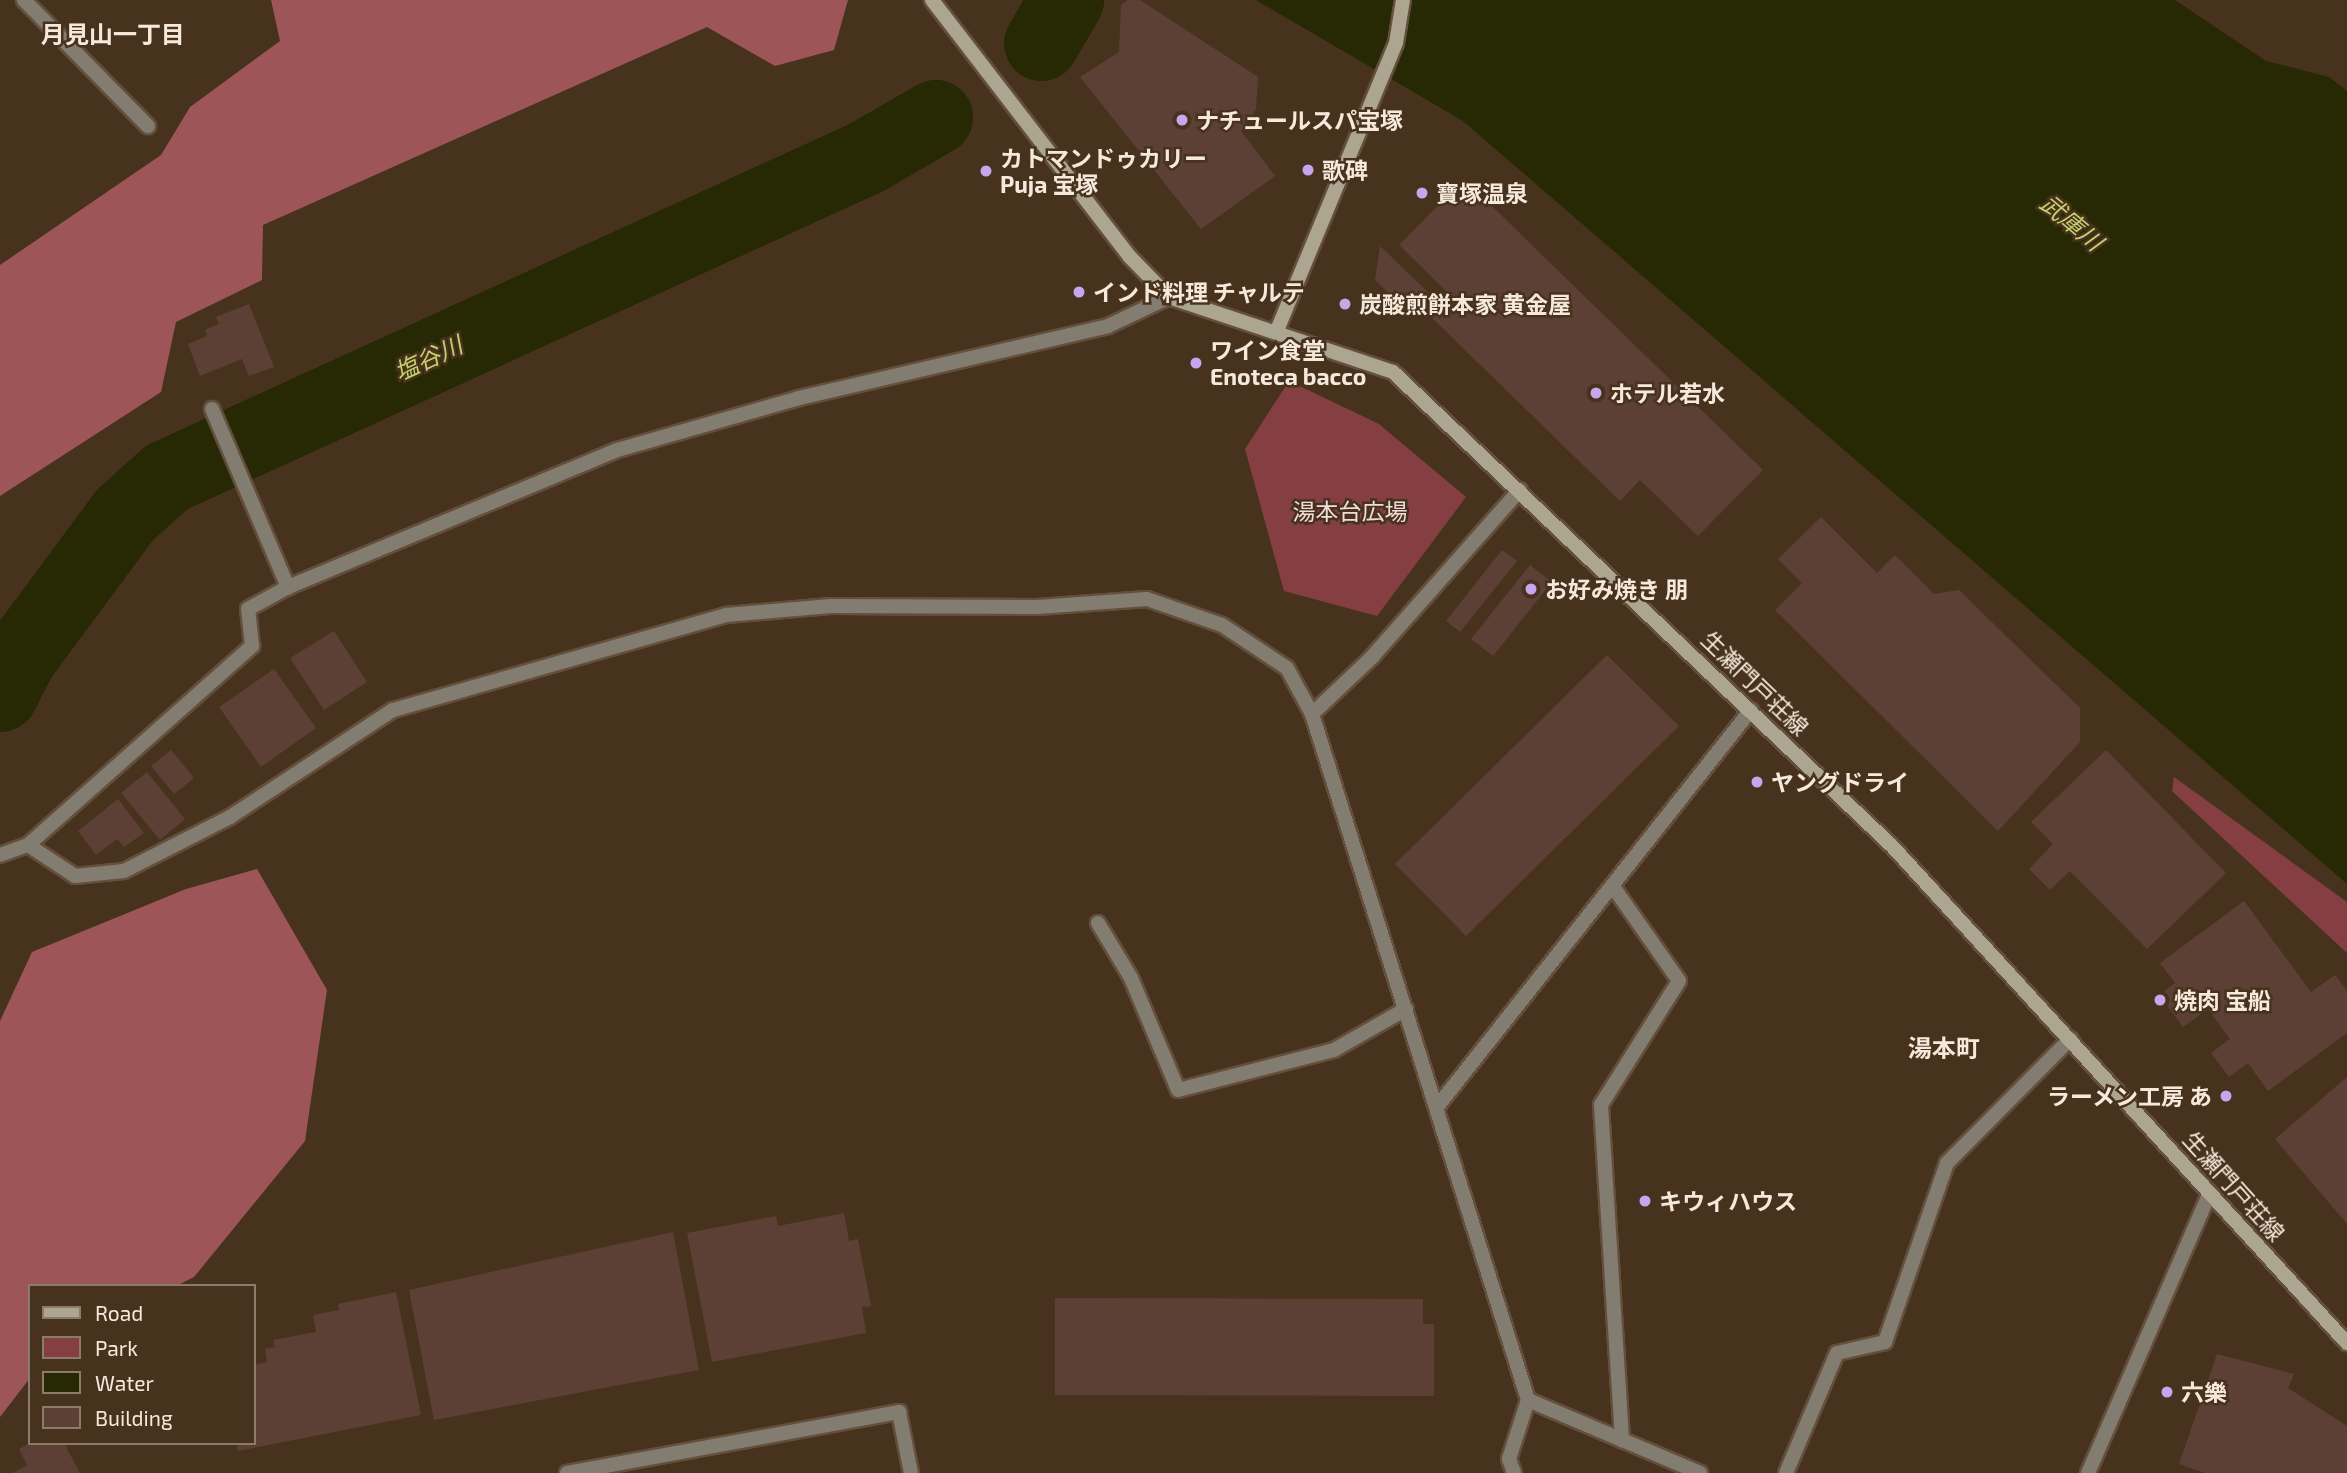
<!DOCTYPE html>
<html>
<head>
<meta charset="utf-8">
<style>
	body { margin:0 }
	#map { position:relative; width:2347px; height:1473px; overflow:hidden; background:#47321d; font-family:"Exo 2","Noto Sans JP",sans-serif }
	div>[style] { position:absolute }
	.green>* { inset:0; background:#853f43 }
	.forest>* { inset:0; background:#9d5558 }
	.water>* { inset:0; background:#262903 }
	.river>* { height:75px; margin:-37.5px; padding:0 37.5px; transform-origin:37.5px; border-radius:37.5px; background:#262903 }
	.building>* { inset:0; background:#5d4035 }
	.roads { filter:drop-shadow(2px 0 #634f3c) drop-shadow(-2px 0 #634f3c) drop-shadow(0 2px #634f3c) drop-shadow(0 -2px #634f3c) }
	.minor>* { height:14px; margin:-7px; padding:0 7px; transform-origin:7px; border-radius:7px; background:#827d70 }
	.secondary>* { height:14px; margin:-7px; padding:0 7px; transform-origin:7px; border-radius:7px; background:#aca590 }
	.dots>* { width:19px; height:19px; translate:-50% -50%; box-sizing:border-box; border:4px solid #47321d; border-radius:50% }
	span { translate:-50% -50%; white-space:nowrap; text-align:center; line-height:1.15; -webkit-text-stroke:5px #47321d; paint-order:stroke }
	.poi-label { font-size:23px; color:#f6e9dc; font-weight:700 }
	.left { translate:0 -50%; text-align:left }
	.right { translate:-100% -50%; text-align:right }
	.park-label { font-size:23px; color:#f2dbdb }
	.street-label { font-size:23px; color:#f6e9dc }
	.neighbourhood-label { font-size:24px; color:#f6e9dc; font-weight:700 }
	.water-label { font-size:24px; color:#c5d06c; font-style:italic }
	.legend { position:absolute; left:28px; top:1284px; width:228px; height:161px; box-sizing:border-box; background:#47321d; border:2px solid #8d7b69; margin:0; padding:9px 12px; list-style:none; font-size:21px; color:#f6e9dc }
	.legend li { display:flex; align-items:center; gap:14px; height:35px }
	.legend b { width:35px; border:2px solid #8d7b69 }
</style>
</head>
<body>
<div id="map">
	<div class="green">
		<div style="clip-path:polygon(1289px 381px,1379px 424px,1466px 497px,1377px 616px,1284px 591px,1245px 449px)"></div>
		<div style="clip-path:polygon(2174px 777px,2347px 902px,2347px 953px,2172px 791px)"></div>
	</div>
	<div class="forest">
		<div style="clip-path:polygon(271px 0,848px 0,834px 50px,775px 66px,707px 27px,263px 225px,262px 280px,176px 322px,161px 392px,0 496px,0 265px,161px 155px,190px 107px,280px 41px)"></div>
		<div style="clip-path:polygon(257px 869px,327px 990px,305px 1141px,194px 1277px,176px 1286px,30px 1286px,30px 1378px,0 1417px,0 1021px,32px 952px,186px 889px)"></div>
	</div>
	<div class="water">
		<div style="clip-path:polygon(1256px 0,2175px 0,2266px 61px,2329px 77px,2347px 91px,2347px 884px,1463px 121px)"></div>
	</div>
	<div class="river">
		<div style="left:1041px;top:43px;width:50px;rotate:-59.8deg"></div>
		<div style="left:0;top:694px;width:42px;rotate:-62.8deg"></div>
		<div style="left:19px;top:657px;width:177px;rotate:-53.5deg"></div>
		<div style="left:124px;top:515px;width:57px;rotate:-42.1deg"></div>
		<div style="left:166px;top:477px;width:770px;rotate:-24.57deg"></div>
		<div style="left:866px;top:157px;width:80px;rotate:-30.1deg"></div>
	</div>
	<div class="building">
		<div style="clip-path:polygon(1128px 0,1140px 0,1258px 77px,1256px 109px,1241px 131px,1275px 176px,1201px 229px,1080px 77px,1119px 52px,1121px 5px)"></div>
		<div style="clip-path:polygon(1464px 179px,1763px 470px,1698px 536px,1640px 480px,1620px 501px,1430px 316px,1450px 295px,1399px 245px)"></div>
		<div style="clip-path:polygon(1380px 246px,1434px 298px,1414px 318px,1375px 280px)"></div>
		<div style="clip-path:polygon(249px 304px,274px 367px,249px 376px,242px 359px,200px 376px,188px 344px,207px 336px,205px 330px,219px 324px,216px 317px)"></div>
		<div style="clip-path:polygon(1821px 517px,1877px 573px,1895px 555px,1934px 594px,1959px 590px,2080px 708px,2080px 742px,1998px 831px,1775px 610px,1802px 583px,1778px 559px)"></div>
		<div style="clip-path:polygon(1502px 550px,1517px 561px,1460px 632px,1446px 621px)"></div>
		<div style="clip-path:polygon(1530px 565px,1552px 582px,1493px 656px,1471px 639px)"></div>
		<div style="clip-path:polygon(334px 631px,367px 682px,324px 710px,290px 658px)"></div>
		<div style="clip-path:polygon(1607px 655px,1679px 726px,1466px 936px,1395px 864px)"></div>
		<div style="clip-path:polygon(274px 669px,316px 728px,261px 767px,219px 707px)"></div>
		<div style="clip-path:polygon(171px 750px,194px 778px,174px 794px,151px 766px)"></div>
		<div style="clip-path:polygon(2106px 750px,2226px 873px,2147px 949px,2070px 871px,2050px 890px,2029px 869px,2053px 844px,2031px 822px)"></div>
		<div style="clip-path:polygon(147px 772px,185px 819px,160px 840px,121px 793px)"></div>
		<div style="clip-path:polygon(118px 799px,144px 833px,124px 847px,117px 839px,96px 855px,78px 831px)"></div>
		<div style="clip-path:polygon(2244px 901px,2311px 992px,2335px 975px,2347px 991px,2347px 1033px,2268px 1091px,2248px 1063px,2229px 1077px,2211px 1053px,2230px 1039px,2208px 1009px,2183px 1027px,2159px 995px,2175px 983px,2160px 963px)"></div>
		<div style="clip-path:polygon(2347px 1077px,2347px 1224px,2275px 1139px)"></div>
		<div style="clip-path:polygon(844px 1213px,849px 1241px,858px 1239px,871px 1306px,862px 1307px,866px 1333px,712px 1362px,687px 1233px,776px 1216px,778px 1226px)"></div>
		<div style="clip-path:polygon(673px 1232px,699px 1370px,434px 1420px,409px 1290px)"></div>
		<div style="clip-path:polygon(396px 1292px,421px 1415px,238px 1451px,236px 1443px,254px 1443px,254px 1365px,267px 1362px,265px 1349px,275px 1347px,273px 1340px,316px 1332px,313px 1315px,339px 1310px,338px 1304px)"></div>
		<div style="clip-path:polygon(1055px 1298px,1423px 1299px,1423px 1324px,1434px 1324px,1434px 1396px,1055px 1395px)"></div>
		<div style="clip-path:polygon(2217px 1354px,2294px 1374px,2288px 1388px,2347px 1426px,2347px 1473px,2205px 1473px,2179px 1464px)"></div>
		<div style="clip-path:polygon(30px 1443px,64px 1443px,80px 1473px,13px 1473px,27px 1465px,19px 1449px)"></div>
	</div>
	<div class="roads">
		<div class="minor">
			<div style="left:24px;top:0;width:177px;rotate:45.5deg"></div>
			<div style="left:212px;top:409px;width:194px;rotate:66.9deg"></div>
			<div style="left:1312px;top:714px;width:83px;rotate:-43.5deg"></div>
			<div style="left:1372px;top:657px;width:223px;rotate:-48.5deg"></div>
			<div style="left:28px;top:845px;width:56px;rotate:33.4deg"></div>
			<div style="left:75px;top:876px;width:49px;rotate:-5.8deg"></div>
			<div style="left:124px;top:871px;width:119px;rotate:-27deg"></div>
			<div style="left:230px;top:817px;width:195px;rotate:-33.3deg"></div>
			<div style="left:393px;top:710px;width:346px;rotate:-15.9deg"></div>
			<div style="left:726px;top:615px;width:105px;rotate:-4.9deg"></div>
			<div style="left:831px;top:606px;width:207px;rotate:0.3deg"></div>
			<div style="left:1038px;top:607px;width:109px;rotate:-4.2deg"></div>
			<div style="left:1147px;top:599px;width:79px;rotate:19.1deg"></div>
			<div style="left:1222px;top:625px;width:78px;rotate:33.5deg"></div>
			<div style="left:1287px;top:668px;width:52px;rotate:61.5deg"></div>
			<div style="left:1312px;top:714px;width:719px;rotate:72.52deg"></div>
			<div style="left:1528px;top:1400px;width:62px;rotate:107.9deg"></div>
			<div style="left:1509px;top:1459px;width:15px;rotate:70deg"></div>
			<div style="left:0;top:855px;width:30px;rotate:-20deg"></div>
			<div style="left:28px;top:845px;width:300px;rotate:-41.6deg"></div>
			<div style="left:252px;top:646px;width:37px;rotate:-96deg"></div>
			<div style="left:248px;top:609px;width:46px;rotate:-28.8deg"></div>
			<div style="left:288px;top:587px;width:356px;rotate:-22.6deg"></div>
			<div style="left:617px;top:450px;width:189px;rotate:-15.9deg"></div>
			<div style="left:799px;top:398px;width:317px;rotate:-13.1deg"></div>
			<div style="left:1108px;top:326px;width:68px;rotate:-25.4deg"></div>
			<div style="left:1614px;top:888px;width:113px;rotate:55deg"></div>
			<div style="left:1679px;top:981px;width:146px;rotate:122.2deg"></div>
			<div style="left:1601px;top:1105px;width:336px;rotate:86.4deg"></div>
			<div style="left:1098px;top:923px;width:64px;rotate:59deg"></div>
			<div style="left:1131px;top:978px;width:121px;rotate:67.2deg"></div>
			<div style="left:1178px;top:1090px;width:161px;rotate:-14.4deg"></div>
			<div style="left:1334px;top:1050px;width:83px;rotate:-29.7deg"></div>
			<div style="left:1437px;top:1107px;width:506px;rotate:-51.66deg"></div>
			<div style="left:1528px;top:1400px;width:187px;rotate:23deg"></div>
			<div style="left:567px;top:1473px;width:338px;rotate:-10.4deg"></div>
			<div style="left:899px;top:1412px;width:62px;rotate:78.9deg"></div>
			<div style="left:1786px;top:1473px;width:130px;rotate:-67deg"></div>
			<div style="left:1837px;top:1353px;width:49px;rotate:-12.9deg"></div>
			<div style="left:1885px;top:1342px;width:189px;rotate:-70.9deg"></div>
			<div style="left:1947px;top:1163px;width:175px;rotate:-45.2deg"></div>
			<div style="left:2088px;top:1473px;width:305px;rotate:-66.5deg"></div>
		</div>
		<div class="secondary">
			<div style="left:932px;top:0;width:324px;rotate:52.4deg"></div>
			<div style="left:1130px;top:257px;width:56px;rotate:45.7deg"></div>
			<div style="left:1169px;top:297px;width:236px;rotate:18.5deg"></div>
			<div style="left:1393px;top:372px;width:688px;rotate:43.53deg"></div>
			<div style="left:1892px;top:846px;width:674px;rotate:47.53deg"></div>
			<div style="left:1278px;top:328px;width:308px;rotate:-67.5deg"></div>
			<div style="left:1396px;top:43px;width:44px;rotate:-80.8deg"></div>
		</div>
	</div>
	<div class="dots">
		<div style="left:1182px;top:120px;background:#c7a6ef"></div>
		<div style="left:1308px;top:170px;background:#c7a6ef"></div>
		<div style="left:986px;top:171px;background:#c7a6ef"></div>
		<div style="left:1422px;top:193px;background:#c7a6ef"></div>
		<div style="left:1079px;top:292px;background:#c7a6ef"></div>
		<div style="left:1345px;top:304px;background:#c7a6ef"></div>
		<div style="left:1196px;top:363px;background:#c7a6ef"></div>
		<div style="left:1596px;top:393px;background:#c7a6ef"></div>
		<div style="left:1531px;top:589px;background:#c7a6ef"></div>
		<div style="left:1757px;top:782px;background:#c7a6ef"></div>
		<div style="left:2160px;top:1000px;background:#c7a6ef"></div>
		<div style="left:2226px;top:1096px;background:#c7a6ef"></div>
		<div style="left:1645px;top:1201px;background:#c7a6ef"></div>
		<div style="left:2167px;top:1392px;background:#c7a6ef"></div>
	</div>
	<div class="poi-label">
		<span class="left" style="left:1196px;top:120px">ナチュールスパ宝塚</span>
		<span class="left" style="left:1000px;top:171px">カトマンドゥカリー<br>Puja 宝塚</span>
		<span class="left" style="left:1322px;top:170px">歌碑</span>
		<span class="left" style="left:1436px;top:193px">寶塚温泉</span>
		<span class="left" style="left:1093px;top:292px">インド料理 チャルテ</span>
		<span class="left" style="left:1359px;top:304px">炭酸煎餅本家 黄金屋</span>
		<span class="left" style="left:1210px;top:363px">ワイン食堂<br>Enoteca bacco</span>
		<span class="left" style="left:1610px;top:393px">ホテル若水</span>
		<span class="left" style="left:1545px;top:589px">お好み焼き 朋</span>
		<span class="left" style="left:1771px;top:782px">ヤングドライ</span>
		<span class="left" style="left:2174px;top:1000px">焼肉 宝船</span>
		<span class="right" style="left:2212px;top:1096px">ラーメン工房 あ</span>
		<span class="left" style="left:1659px;top:1201px">キウィハウス</span>
		<span class="left" style="left:2181px;top:1392px">六樂</span>
	</div>
	<div class="park-label">
		<span style="left:1350px;top:511px">湯本台広場</span>
	</div>
	<div class="street-label">
		<span style="left:1755px;top:683px;rotate:44deg">生瀬門戸荘線</span>
		<span style="left:2234px;top:1186px;rotate:48deg">生瀬門戸荘線</span>
	</div>
	<div class="neighbourhood-label">
		<span style="left:113px;top:34px">月見山一丁目</span>
		<span style="left:1944px;top:1048px">湯本町</span>
	</div>
	<div class="water-label">
		<span style="left:2072px;top:222px;rotate:40deg">武庫川</span>
		<span style="left:428px;top:358px;rotate:-25deg">塩谷川</span>
	</div>
	<ul class="legend">
	<li><b style="height:9px;background:#aca590"></b>Road</li>
	<li><b style="height:19px;background:#853f43"></b>Park</li>
	<li><b style="height:19px;background:#262903"></b>Water</li>
	<li><b style="height:19px;background:#5d4035"></b>Building</li>
	</ul>
</div>
</body>
</html>
